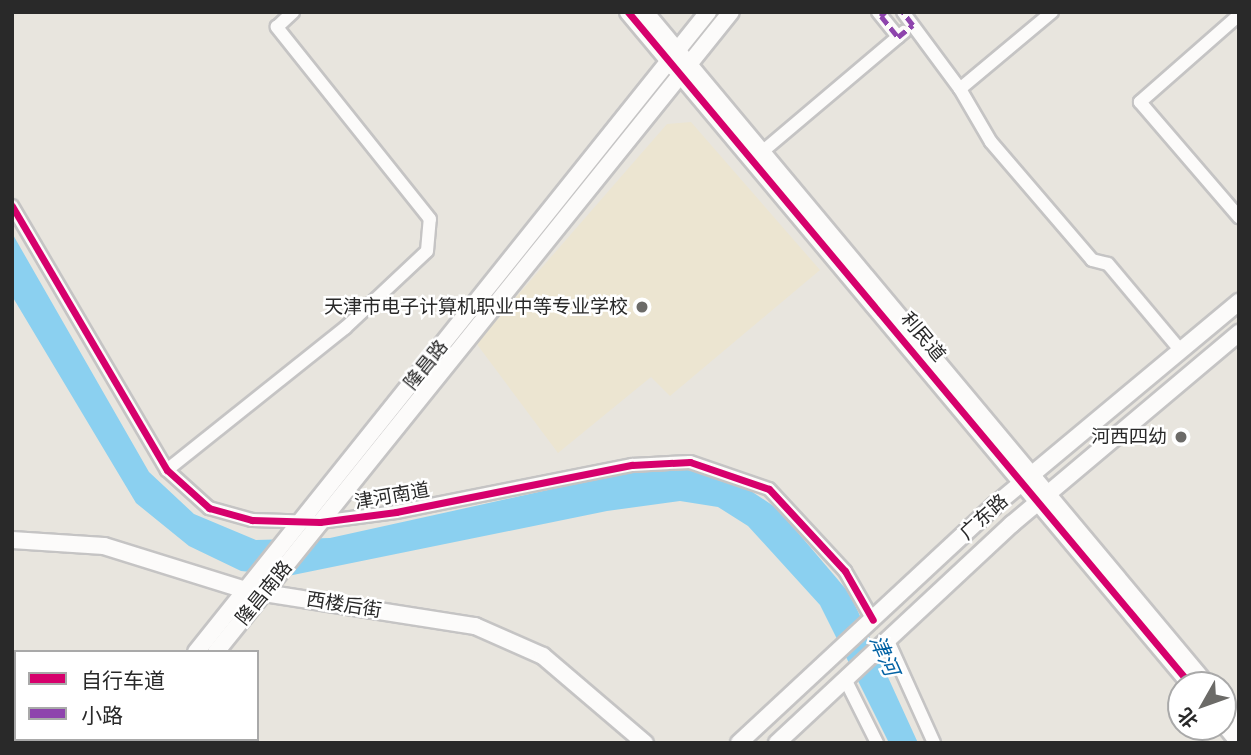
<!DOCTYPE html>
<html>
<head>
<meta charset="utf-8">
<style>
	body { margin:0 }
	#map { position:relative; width:1251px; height:755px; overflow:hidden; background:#e8e5de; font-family:Manrope,"Noto Sans SC",sans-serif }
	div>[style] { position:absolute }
	.education>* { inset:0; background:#ece5d1 }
	.water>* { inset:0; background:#8bd0f0 }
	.roads { filter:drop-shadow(2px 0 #c5c4c4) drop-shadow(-2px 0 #c5c4c4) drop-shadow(0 2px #c5c4c4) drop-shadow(0 -2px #c5c4c4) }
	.street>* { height:12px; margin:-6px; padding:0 6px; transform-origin:6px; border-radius:6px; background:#fcfbfa }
	.secondary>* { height:16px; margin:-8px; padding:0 8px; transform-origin:8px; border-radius:8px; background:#fcfbfa }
	.quiet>* { height:5px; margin-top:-2.5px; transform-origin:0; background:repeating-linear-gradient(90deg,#8e44ad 0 10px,transparent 0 15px) }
	.cycleway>* { height:7px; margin:-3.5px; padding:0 3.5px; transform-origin:3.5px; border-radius:3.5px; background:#d6006c }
	.dots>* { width:19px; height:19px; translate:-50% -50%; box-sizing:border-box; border:4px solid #fff; border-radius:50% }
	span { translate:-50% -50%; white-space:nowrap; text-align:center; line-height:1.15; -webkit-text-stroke:5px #fff; paint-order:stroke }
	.poi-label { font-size:19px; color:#292929 }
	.right { translate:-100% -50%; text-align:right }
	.street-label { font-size:19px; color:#292929 }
	.water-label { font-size:21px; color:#0262a4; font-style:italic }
	.frame { position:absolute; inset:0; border:14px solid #292929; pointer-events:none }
	.legend { position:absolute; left:14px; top:650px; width:245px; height:91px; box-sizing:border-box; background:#fff; border:2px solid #a9a9a9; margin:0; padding:9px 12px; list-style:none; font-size:21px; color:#292929 }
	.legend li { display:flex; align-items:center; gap:14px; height:35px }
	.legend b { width:35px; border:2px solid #a9a9a9 }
	.north { position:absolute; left:1167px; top:671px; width:70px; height:70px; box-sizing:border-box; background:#fff; border:2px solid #a9a9a9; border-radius:50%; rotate:230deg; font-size:19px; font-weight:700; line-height:28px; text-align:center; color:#292929 }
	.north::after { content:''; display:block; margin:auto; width:24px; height:32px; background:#6c6b68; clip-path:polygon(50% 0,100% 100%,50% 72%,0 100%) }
</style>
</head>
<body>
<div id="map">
	<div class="education">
		<div style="clip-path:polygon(691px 122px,820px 270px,670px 396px,651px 377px,558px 453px,476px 343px,667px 124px)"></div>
	</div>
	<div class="water">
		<div style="clip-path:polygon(12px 233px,149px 472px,194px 514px,256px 540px,330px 538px,643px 469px,695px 469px,742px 485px,778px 509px,850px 594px,918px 743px,889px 743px,820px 605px,748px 526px,718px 507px,680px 501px,607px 511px,288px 576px,241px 571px,189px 546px,136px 503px,12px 296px)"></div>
	</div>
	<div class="roads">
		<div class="street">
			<div style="left:878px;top:12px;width:32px;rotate:51deg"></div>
			<div style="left:898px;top:37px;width:8px;rotate:-40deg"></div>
			<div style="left:903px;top:12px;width:96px;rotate:53.5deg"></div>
			<div style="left:1052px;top:12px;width:120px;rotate:140.1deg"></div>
			<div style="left:960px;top:89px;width:61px;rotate:59.7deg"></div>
			<div style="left:991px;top:142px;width:155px;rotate:49.4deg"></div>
			<div style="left:1092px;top:260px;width:16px;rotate:14deg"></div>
			<div style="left:1108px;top:264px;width:114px;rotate:50deg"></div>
			<div style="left:1239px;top:15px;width:132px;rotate:138.7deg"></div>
			<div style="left:1140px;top:102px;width:152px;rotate:49.3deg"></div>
			<div style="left:756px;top:157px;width:186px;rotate:-40.2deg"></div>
			<div style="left:12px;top:206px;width:306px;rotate:59.6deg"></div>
			<div style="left:167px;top:470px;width:57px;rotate:42.1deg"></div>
			<div style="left:209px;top:508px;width:45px;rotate:15.6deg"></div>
			<div style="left:252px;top:520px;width:68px;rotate:1.7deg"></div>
			<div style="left:320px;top:522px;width:77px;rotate:-7.5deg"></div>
			<div style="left:396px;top:512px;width:241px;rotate:-11.3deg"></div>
			<div style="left:632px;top:465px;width:58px;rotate:-3deg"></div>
			<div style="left:690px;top:462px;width:83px;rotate:18.9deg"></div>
			<div style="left:769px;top:489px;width:112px;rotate:47.2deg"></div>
			<div style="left:845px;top:571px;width:56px;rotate:60.3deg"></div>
			<div style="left:167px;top:470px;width:228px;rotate:-38.6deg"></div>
			<div style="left:345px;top:328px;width:112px;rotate:-43.2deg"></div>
			<div style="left:427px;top:251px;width:32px;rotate:-85deg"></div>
			<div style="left:430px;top:219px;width:246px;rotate:-128.6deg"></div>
			<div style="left:277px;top:27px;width:22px;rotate:-43deg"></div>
			<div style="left:888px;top:641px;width:112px;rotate:65.7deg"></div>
			<div style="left:845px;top:679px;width:72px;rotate:63.4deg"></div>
		</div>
		<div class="secondary">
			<div style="left:628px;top:12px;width:877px;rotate:50.09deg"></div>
			<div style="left:645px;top:12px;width:877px;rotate:50.14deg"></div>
			<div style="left:12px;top:540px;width:92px;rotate:3.7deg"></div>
			<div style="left:104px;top:546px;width:148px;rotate:17.3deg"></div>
			<div style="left:245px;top:590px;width:233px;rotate:8.9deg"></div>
			<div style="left:475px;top:626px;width:74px;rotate:23.8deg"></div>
			<div style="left:543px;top:656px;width:134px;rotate:40.5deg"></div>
			<div style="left:196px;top:652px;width:820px;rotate:-51.34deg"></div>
			<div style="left:216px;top:652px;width:821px;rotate:-51.18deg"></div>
			<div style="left:1223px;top:704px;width:26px;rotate:51deg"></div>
			<div style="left:1223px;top:723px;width:26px;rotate:51deg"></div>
			<div style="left:124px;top:743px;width:5px;rotate:-53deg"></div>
			<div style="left:144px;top:743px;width:5px;rotate:-53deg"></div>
			<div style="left:739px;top:743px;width:348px;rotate:-42.9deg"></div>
			<div style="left:994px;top:506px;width:319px;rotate:-39.8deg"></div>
			<div style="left:777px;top:743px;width:321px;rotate:-43deg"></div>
			<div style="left:1012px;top:524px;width:297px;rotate:-40.1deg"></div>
		</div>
	</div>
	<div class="quiet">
		<div style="left:885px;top:12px;width:6px;rotate:135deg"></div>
		<div style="left:881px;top:16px;width:27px;rotate:51deg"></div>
		<div style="left:898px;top:37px;width:19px;rotate:-39deg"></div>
		<div style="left:913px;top:25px;width:16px;rotate:-128deg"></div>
	</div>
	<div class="cycleway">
		<div style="left:628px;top:12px;width:877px;rotate:50.09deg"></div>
		<div style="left:12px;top:206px;width:306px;rotate:59.6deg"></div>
		<div style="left:167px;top:470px;width:57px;rotate:42.1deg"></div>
		<div style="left:209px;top:508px;width:45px;rotate:15.6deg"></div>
		<div style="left:252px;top:520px;width:68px;rotate:1.7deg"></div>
		<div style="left:320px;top:522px;width:77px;rotate:-7.5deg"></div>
		<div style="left:396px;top:512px;width:241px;rotate:-11.3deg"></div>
		<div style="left:632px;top:465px;width:58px;rotate:-3deg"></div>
		<div style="left:690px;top:462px;width:83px;rotate:18.9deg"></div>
		<div style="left:769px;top:489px;width:112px;rotate:47.2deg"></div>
		<div style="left:845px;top:571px;width:56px;rotate:60.3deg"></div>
	</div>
	<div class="dots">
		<div style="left:642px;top:307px;background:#6c6b68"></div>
		<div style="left:1181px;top:437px;background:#6c6b68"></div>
	</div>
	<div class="poi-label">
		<span class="right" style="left:628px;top:307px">天津市电子计算机职业中等专业学校</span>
		<span class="right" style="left:1167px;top:437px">河西四幼</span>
	</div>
	<div class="street-label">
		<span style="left:923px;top:337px;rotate:50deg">利民道</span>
		<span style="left:426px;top:365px;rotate:-51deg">隆昌路</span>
		<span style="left:392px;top:496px;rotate:-10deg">津河南道</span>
		<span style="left:984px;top:517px;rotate:-42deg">广东路</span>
		<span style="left:264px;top:593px;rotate:-51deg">隆昌南路</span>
		<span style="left:344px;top:605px;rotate:9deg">西楼后街</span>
	</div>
	<div class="water-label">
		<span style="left:885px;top:655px;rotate:66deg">津河</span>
	</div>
	<div class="frame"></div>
	<ul class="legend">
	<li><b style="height:9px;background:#d6006c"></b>自行车道</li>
	<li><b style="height:9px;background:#8e44ad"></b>小路</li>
	</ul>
	<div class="north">北</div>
</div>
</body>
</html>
